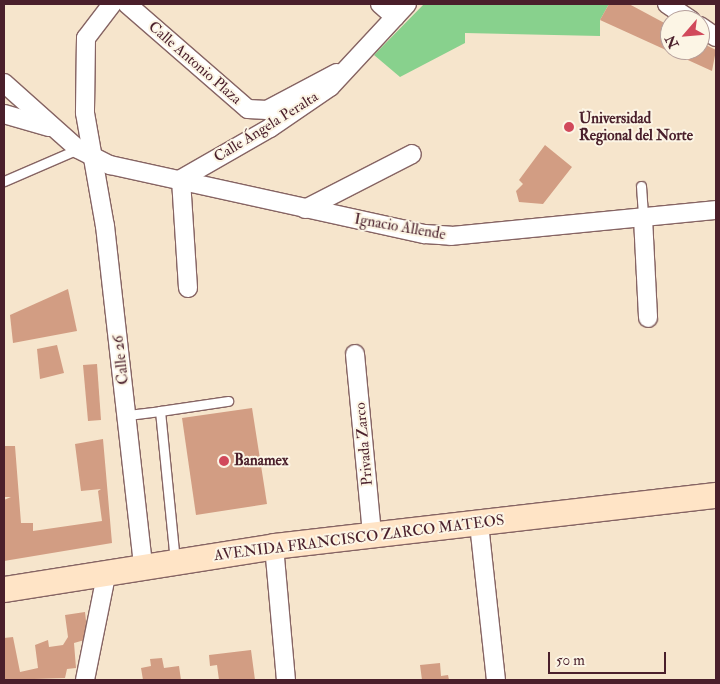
<!DOCTYPE html>
<html>
<head>
<meta charset="utf-8">
<style>
	body { margin:0 }
	#map { position:relative; width:720px; height:684px; overflow:hidden; background:#f6e5cc; font-family:"IM FELL Double Pica",serif }
	div>[style] { position:absolute }
	.green>* { inset:0; background:#88d18d }
	.building>* { inset:0; background:#d29d83 }
	.roads { filter:drop-shadow(1px 0 #866463) drop-shadow(-1px 0 #866463) drop-shadow(0 1px #866463) drop-shadow(0 -1px #866463) }
	.service>* { height:9px; margin:-4.5px; padding:0 4.5px; transform-origin:4.5px; border-radius:4.5px; background:#fff }
	.minor>* { height:18px; margin:-9px; padding:0 9px; transform-origin:9px; border-radius:9px; background:#fff }
	.secondary>* { height:25px; margin:-12.5px; padding:0 12.5px; transform-origin:12.5px; border-radius:12.5px; background:#ffe4c6 }
	.dots>* { width:14px; height:14px; translate:-50% -50%; box-sizing:border-box; border:2px solid #fcf5e5; border-radius:50% }
	span { translate:-50% -50%; white-space:nowrap; text-align:center; line-height:1.15; -webkit-text-stroke:4px #fcf5e5; paint-order:stroke }
	.street-label { font-size:15px; color:#4a1f2b }
	.poi-label { font-size:15px; color:#4a1f2b; font-weight:700 }
	.left { translate:0 -50%; text-align:left }
	.frame { position:absolute; inset:0; border:5px solid #4a1f2b; pointer-events:none }
	.north { position:absolute; left:660px; top:10px; width:50px; height:50px; box-sizing:border-box; background:#fcf5e5; border:1px solid #b59f9b; border-radius:50%; rotate:243deg; font-size:14px; font-weight:700; line-height:20px; text-align:center; color:#4a1f2b }
	.north::after { content:''; display:block; margin:auto; width:18px; height:22px; background:#d1495b; clip-path:polygon(50% 0,100% 100%,50% 72%,0 100%) }
	.scale { position:absolute; left:548px; top:652px; width:118px; height:22px; box-sizing:border-box; border:2px solid #4a1f2b; border-top:0; padding-left:6px; font-size:15px; line-height:18px; white-space:nowrap; color:#4a1f2b; -webkit-text-stroke:4px #fcf5e5; paint-order:stroke }
</style>
</head>
<body>
<div id="map">
	<div class="green">
		<div style="clip-path:polygon(424px 4px,609px 4px,600px 20px,600px 36px,465px 33px,465px 43px,400px 77px,374px 55px)"></div>
	</div>
	<div class="building">
		<div style="clip-path:polygon(609px 4px,629px 4px,670px 26px,670px 50px,700px 50px,700px 42px,716px 50px,712px 71px,600px 20px)"></div>
		<div style="clip-path:polygon(545px 145px,572px 167px,543px 204px,519px 202px,516px 191px,523px 184px,519px 180px)"></div>
		<div style="clip-path:polygon(68px 289px,77px 331px,13px 343px,10px 315px)"></div>
		<div style="clip-path:polygon(57px 345px,64px 373px,40px 379px,37px 349px)"></div>
		<div style="clip-path:polygon(97px 364px,101px 420px,88px 421px,83px 365px)"></div>
		<div style="clip-path:polygon(252px 408px,267px 504px,196px 515px,182px 418px)"></div>
		<div style="clip-path:polygon(103px 439px,112px 543px,4px 561px,4px 500px,11px 497px,4px 497px,4px 446px,15px 446px,21px 523px,33px 523px,33px 531px,102px 521px,98px 491px,101px 489px,81px 491px,75px 444px)"></div>
		<div style="clip-path:polygon(85px 612px,88px 639px,74px 643px,76px 668px,67px 669px,65px 678px,4px 680px,4px 638px,13px 637px,20px 672px,38px 668px,35px 645px,48px 640px,49px 647px,63px 645px,68px 637px,65px 615px)"></div>
		<div style="clip-path:polygon(251px 650px,255px 680px,219px 680px,217px 665px,210px 666px,209px 655px)"></div>
		<div style="clip-path:polygon(162px 658px,164px 668px,179px 666px,181px 680px,143px 680px,141px 668px,151px 666px,150px 659px)"></div>
		<div style="clip-path:polygon(440px 663px,441px 676px,448px 675px,449px 680px,422px 680px,420px 665px)"></div>
	</div>
	<div class="roads">
		<div class="service">
			<div style="left:4px;top:181px;width:81px;rotate:-23.4deg"></div>
			<div style="left:641px;top:186px;width:32px;rotate:86deg"></div>
			<div style="left:160px;top:411px;width:69px;rotate:-8.4deg"></div>
			<div style="left:128px;top:415px;width:32px;rotate:-7deg"></div>
			<div style="left:160px;top:411px;width:150px;rotate:84.3deg"></div>
		</div>
		<div class="minor">
			<div style="left:112px;top:4px;width:43px;rotate:127.4deg"></div>
			<div style="left:86px;top:38px;width:75px;rotate:90.8deg"></div>
			<div style="left:85px;top:113px;width:115px;rotate:80deg"></div>
			<div style="left:105px;top:226px;width:341px;rotate:83.6deg"></div>
			<div style="left:127px;top:4px;width:160px;rotate:41deg"></div>
			<div style="left:248px;top:109px;width:19px;rotate:3deg"></div>
			<div style="left:267px;top:110px;width:79px;rotate:-27.9deg"></div>
			<div style="left:380px;top:4px;width:20px;rotate:41deg"></div>
			<div style="left:667px;top:4px;width:29px;rotate:34deg"></div>
			<div style="left:700px;top:26px;width:19px;rotate:35deg"></div>
			<div style="left:4px;top:83px;width:99px;rotate:41.7deg"></div>
			<div style="left:78px;top:149px;width:36px;rotate:27deg"></div>
			<div style="left:110px;top:165px;width:322px;rotate:12.4deg"></div>
			<div style="left:425px;top:234px;width:26px;rotate:4deg"></div>
			<div style="left:451px;top:236px;width:266px;rotate:-5.6deg"></div>
			<div style="left:4px;top:114px;width:47px;rotate:16.1deg"></div>
			<div style="left:305px;top:209px;width:120px;rotate:-27.2deg"></div>
			<div style="left:643px;top:218px;width:100px;rotate:87.1deg"></div>
			<div style="left:188px;top:288px;width:109px;rotate:-93.7deg"></div>
			<div style="left:181px;top:179px;width:103px;rotate:-29.8deg"></div>
			<div style="left:270px;top:128px;width:73px;rotate:-34.3deg"></div>
			<div style="left:330px;top:87px;width:113px;rotate:-47.1deg"></div>
			<div style="left:355px;top:354px;width:182px;rotate:84.6deg"></div>
			<div style="left:479px;top:524px;width:157px;rotate:83.8deg"></div>
			<div style="left:274px;top:546px;width:135px;rotate:84.9deg"></div>
			<div style="left:85px;top:680px;width:111px;rotate:-78.6deg"></div>
		</div>
		<div class="secondary">
			<div style="left:4px;top:589px;width:273px;rotate:-9deg"></div>
			<div style="left:274px;top:546px;width:445px;rotate:-6.6deg"></div>
		</div>
	</div>
	<div class="dots">
		<div style="left:569px;top:127px;background:#d1495b"></div>
		<div style="left:224px;top:461px;background:#d1495b"></div>
	</div>
	<div class="street-label">
		<span style="left:195px;top:63px;rotate:41deg">Calle Antonio Plaza</span>
		<span style="left:266px;top:127px;rotate:-32deg">Calle Ángela Peralta</span>
		<span style="left:400px;top:227px;rotate:10deg">Ignacio Allende</span>
		<span style="left:121px;top:360px;rotate:-97deg">Calle 26</span>
		<span style="left:364px;top:444px;rotate:-95deg">Privada Zarco</span>
		<span style="left:359px;top:538px;rotate:-7deg">AVENIDA FRANCISCO ZARCO MATEOS</span>
	</div>
	<div class="poi-label">
		<span class="left" style="left:579px;top:127px">Universidad<br>Regional del Norte</span>
		<span class="left" style="left:234px;top:461px">Banamex</span>
	</div>
	<div class="frame"></div>
	<div class="north">N</div>
	<div class="scale">50 m</div>
</div>
</body>
</html>
